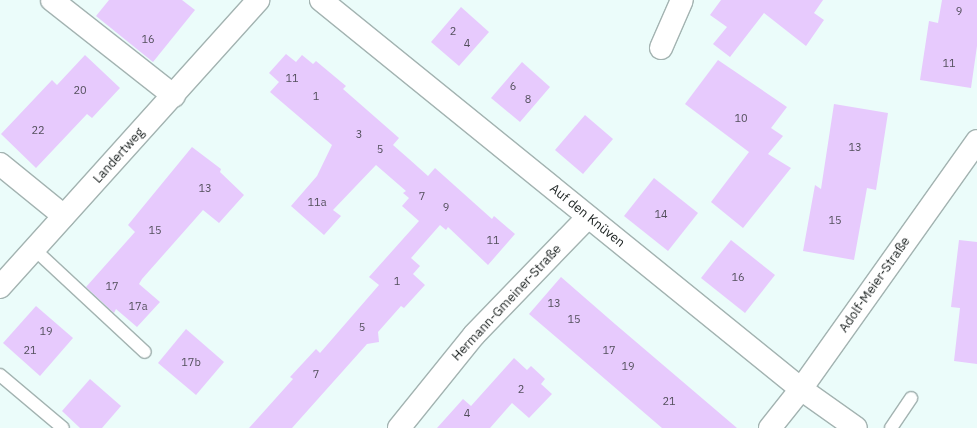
<!DOCTYPE html>
<html>
<head>
<meta charset="utf-8">
<style>
	body { margin:0 }
	#map { position:relative; width:977px; height:428px; overflow:hidden; background:#ebfcfa; font-family:"IBM Plex Sans",sans-serif }
	div>[style] { position:absolute }
	.building>* { inset:0; background:#e7cafd }
	.roads { filter:drop-shadow(1px 0 #a3b3b1) drop-shadow(-1px 0 #a3b3b1) drop-shadow(0 1px #a3b3b1) drop-shadow(0 -1px #a3b3b1) }
	.service>* { height:12px; margin:-6px; padding:0 6px; transform-origin:6px; border-radius:6px; background:#fff }
	.minor>* { height:22px; margin:-11px; padding:0 11px; transform-origin:11px; border-radius:11px; background:#fff }
	span { translate:-50% -50%; white-space:nowrap; text-align:center; line-height:1.15; -webkit-text-stroke:3px #fff; paint-order:stroke }
	.number-label { font-size:11px; color:#53505c }
	.number-label span { -webkit-text-stroke-width:0 }
	.street-label { font-size:13px; color:#222827 }
</style>
</head>
<body>
<div id="map">
	<div class="building">
		<div style="clip-path:polygon(109px 0,182px 0,195px 10px,153px 62px,96px 16px)"></div>
		<div style="clip-path:polygon(721px 0,823px 0,814px 13px,824px 20px,806px 46px,764px 13px,730px 57px,713px 44px,727px 27px,710px 15px)"></div>
		<div style="clip-path:polygon(942px 0,977px 0,977px 46px,971px 88px,920px 80px,929px 21px,938px 23px)"></div>
		<div style="clip-path:polygon(461px 7px,489px 32px,459px 66px,431px 42px)"></div>
		<div style="clip-path:polygon(286px 54px,296px 62px,302px 55px,313px 64px,316px 61px,346px 86px,343px 89px,399px 138px,393px 145px,409px 159px,428px 176px,435px 168px,492px 219px,494px 216px,515px 234px,488px 265px,448px 227px,446px 230px,440px 225px,411px 258px,420px 266px,413px 274px,425px 285px,404px 308px,401px 306px,378px 332px,379px 342px,367px 344px,292px 428px,249px 428px,293px 379px,290px 377px,316px 349px,320px 353px,379px 285px,369px 277px,419px 221px,402px 206px,409px 198px,403px 193px,406px 191px,376px 165px,333px 210px,341px 216px,324px 235px,291px 206px,317px 176px,332px 145px,270px 92px,279px 82px,269px 73px)"></div>
		<div style="clip-path:polygon(85px 55px,120px 88px,92px 118px,87px 114px,36px 168px,1px 134px,52px 80px,57px 85px)"></div>
		<div style="clip-path:polygon(718px 60px,787px 107px,771px 128px,783px 136px,768px 154px,791px 168px,743px 228px,711px 202px,749px 152px,685px 104px)"></div>
		<div style="clip-path:polygon(522px 62px,550px 87px,520px 122px,491px 98px)"></div>
		<div style="clip-path:polygon(834px 104px,888px 113px,876px 190px,867px 188px,854px 260px,803px 251px,815px 185px,821px 189px)"></div>
		<div style="clip-path:polygon(585px 115px,613px 139px,583px 174px,555px 150px)"></div>
		<div style="clip-path:polygon(192px 147px,221px 169px,220px 172px,244px 195px,219px 223px,203px 210px,142px 279px,139px 284px,160px 302px,137px 327px,116px 309px,114px 313px,86px 287px,135px 232px,128px 225px)"></div>
		<div style="clip-path:polygon(654px 178px,698px 213px,668px 251px,624px 216px)"></div>
		<div style="clip-path:polygon(731px 240px,775px 275px,745px 313px,701px 278px)"></div>
		<div style="clip-path:polygon(959px 240px,977px 242px,977px 364px,954px 361px,960px 308px,951px 307px)"></div>
		<div style="clip-path:polygon(561px 277px,615px 324px,737px 428px,662px 428px,570px 349px,529px 314px)"></div>
		<div style="clip-path:polygon(36px 306px,73px 338px,40px 376px,3px 343px)"></div>
		<div style="clip-path:polygon(186px 329px,224px 362px,196px 395px,158px 363px)"></div>
		<div style="clip-path:polygon(514px 358px,527px 370px,531px 366px,545px 379px,541px 384px,552px 394px,529px 418px,512px 403px,490px 428px,437px 428px,463px 399px,471px 406px)"></div>
		<div style="clip-path:polygon(90px 379px,121px 406px,102px 428px,80px 428px,62px 411px)"></div>
	</div>
	<div class="roads">
		<div class="service">
			<div style="left:34px;top:249px;width:151px;rotate:42.9deg"></div>
			<div style="left:0;top:375px;width:82px;rotate:40.1deg"></div>
			<div style="left:891px;top:428px;width:36px;rotate:-56deg"></div>
		</div>
		<div class="minor">
			<div style="left:52px;top:0;width:155px;rotate:38.2deg"></div>
			<div style="left:321px;top:0;width:618px;rotate:39.02deg"></div>
			<div style="left:801px;top:389px;width:67px;rotate:35.3deg"></div>
			<div style="left:661px;top:48px;width:52px;rotate:-66.4deg"></div>
			<div style="left:0;top:164px;width:82px;rotate:39.1deg"></div>
			<div style="left:0;top:287px;width:386px;rotate:-48deg"></div>
			<div style="left:399px;top:428px;width:119px;rotate:-51.1deg"></div>
			<div style="left:474px;top:335px;width:164px;rotate:-46deg"></div>
			<div style="left:770px;top:428px;width:50px;rotate:-51.5deg"></div>
			<div style="left:801px;top:389px;width:304px;rotate:-54.6deg"></div>
		</div>
	</div>
	<div class="number-label">
		<span style="left:959px;top:11px">9</span>
		<span style="left:453px;top:31px">2</span>
		<span style="left:148px;top:39px">16</span>
		<span style="left:467px;top:43px">4</span>
		<span style="left:949px;top:63px">11</span>
		<span style="left:292px;top:78px">11</span>
		<span style="left:513px;top:86px">6</span>
		<span style="left:80px;top:90px">20</span>
		<span style="left:316px;top:96px">1</span>
		<span style="left:528px;top:99px">8</span>
		<span style="left:741px;top:118px">10</span>
		<span style="left:38px;top:130px">22</span>
		<span style="left:359px;top:134px">3</span>
		<span style="left:855px;top:147px">13</span>
		<span style="left:380px;top:149px">5</span>
		<span style="left:205px;top:188px">13</span>
		<span style="left:422px;top:196px">7</span>
		<span style="left:317px;top:202px">11a</span>
		<span style="left:446px;top:207px">9</span>
		<span style="left:661px;top:214px">14</span>
		<span style="left:835px;top:220px">15</span>
		<span style="left:155px;top:230px">15</span>
		<span style="left:493px;top:240px">11</span>
		<span style="left:738px;top:277px">16</span>
		<span style="left:397px;top:281px">1</span>
		<span style="left:112px;top:286px">17</span>
		<span style="left:554px;top:303px">13</span>
		<span style="left:138px;top:306px">17a</span>
		<span style="left:574px;top:319px">15</span>
		<span style="left:362px;top:327px">5</span>
		<span style="left:46px;top:331px">19</span>
		<span style="left:30px;top:350px">21</span>
		<span style="left:609px;top:350px">17</span>
		<span style="left:191px;top:362px">17b</span>
		<span style="left:628px;top:366px">19</span>
		<span style="left:316px;top:374px">7</span>
		<span style="left:521px;top:389px">2</span>
		<span style="left:669px;top:401px">21</span>
		<span style="left:467px;top:413px">4</span>
	</div>
	<div class="street-label">
		<span style="left:119px;top:156px;rotate:-48deg">Landertweg</span>
		<span style="left:587px;top:216px;rotate:39deg">Auf den Knüven</span>
		<span style="left:875px;top:285px;rotate:-55deg">Adolf-Meier-Straße</span>
		<span style="left:507px;top:303px;rotate:-47deg">Hermann-Gmeiner-Straße</span>
	</div>
</div>
</body>
</html>
